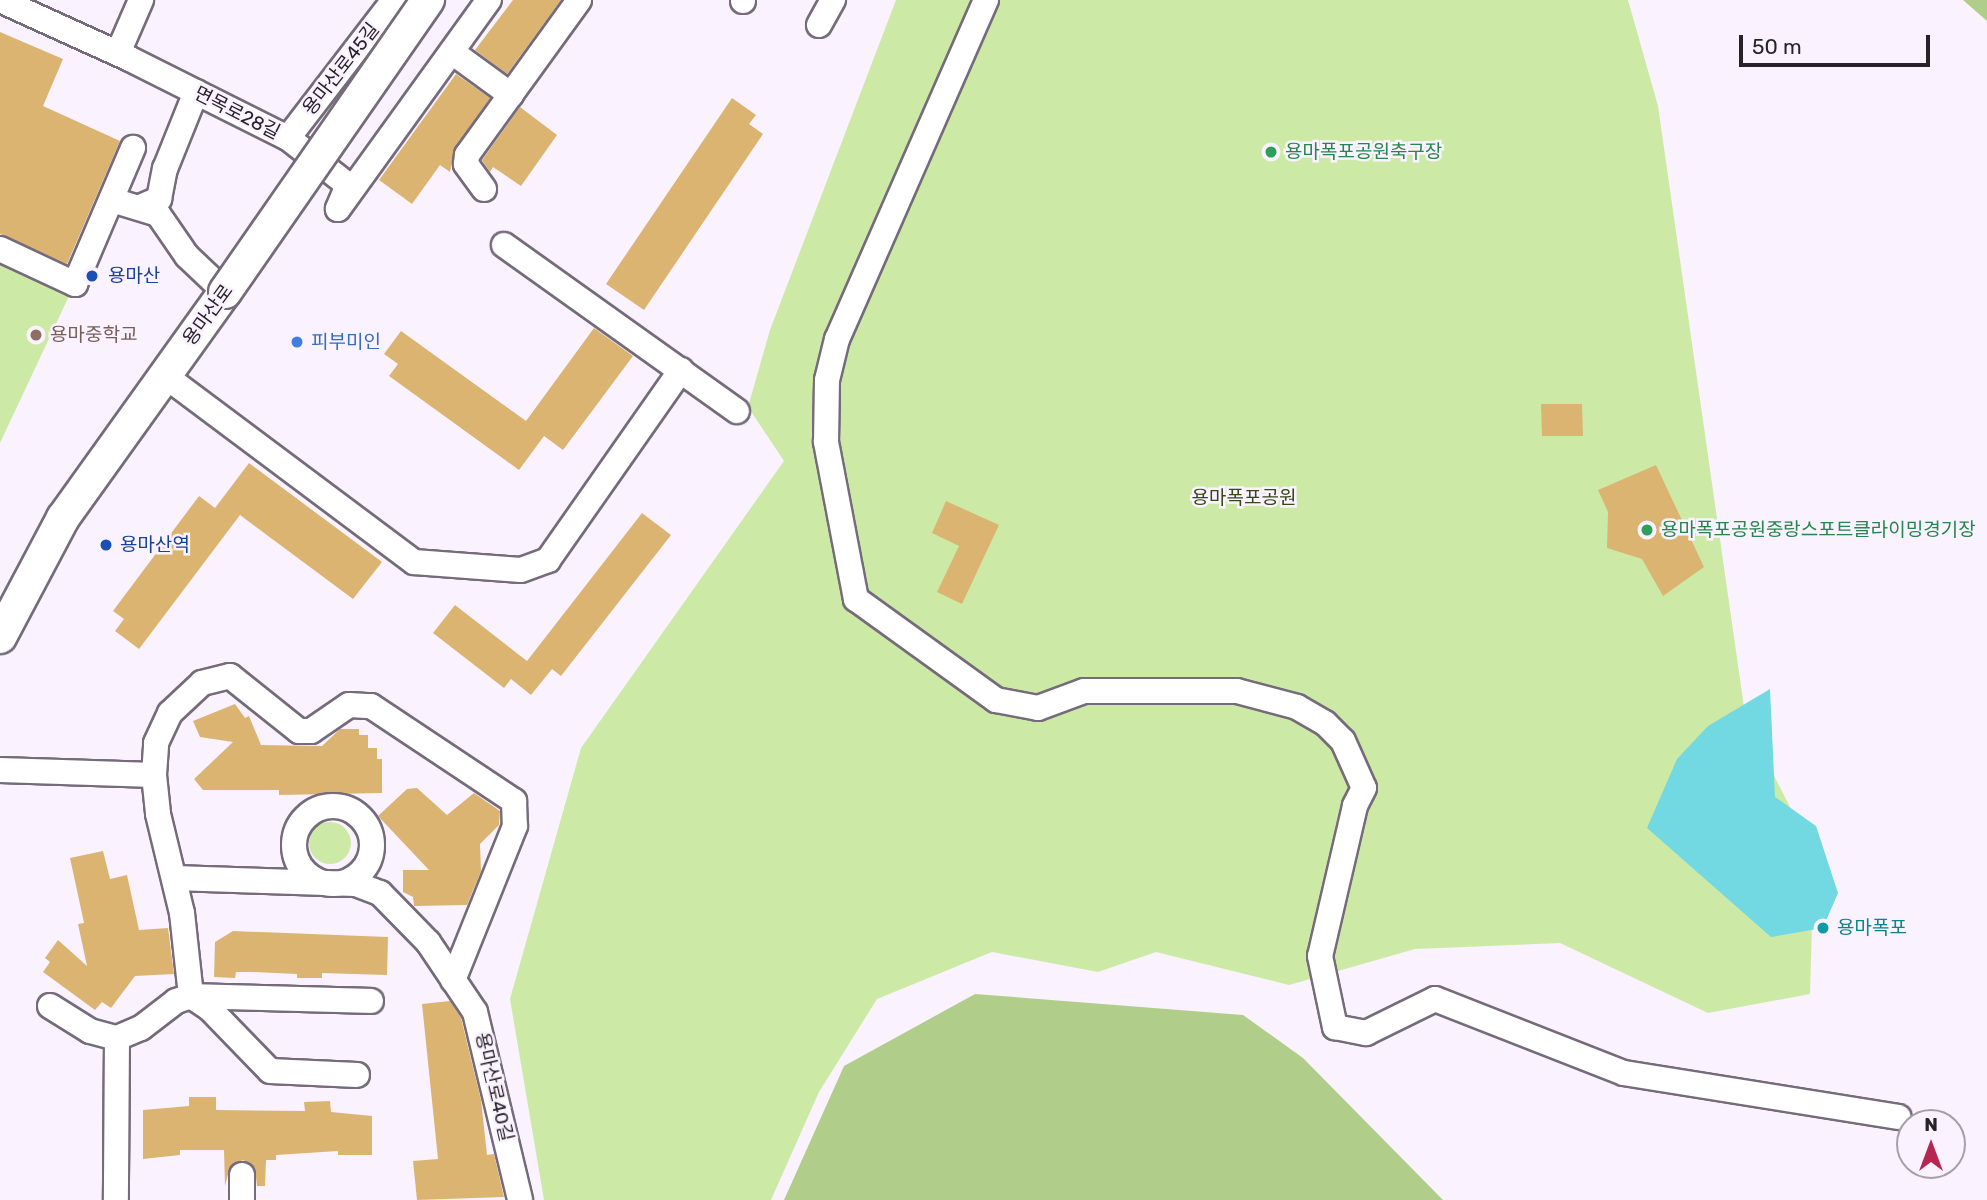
<!DOCTYPE html>
<html>
<head>
<meta charset="utf-8">
<style>
	body { margin:0 }
	#map { position:relative; width:1987px; height:1200px; overflow:hidden; background:#faf2ff; font-family:Rubik,"Noto Sans KR",sans-serif }
	div>[style] { position:absolute }
	.green>* { inset:0; background:#cceaa6 }
	.round { border-radius:50% }
	.forest>* { inset:0; background:#b0cd8a }
	.water>* { inset:0; background:#72d8e1 }
	.building>* { inset:0; background:#dcb472 }
	.roads { filter:drop-shadow(2px 0 #756b7a) drop-shadow(-2px 0 #756b7a) drop-shadow(0 2px #756b7a) drop-shadow(0 -2px #756b7a) }
	.minor>* { height:24px; margin:-12px; padding:0 12px; transform-origin:12px; border-radius:12px; background:#fff }
	.minor>.ring { margin:-12px; padding:0; box-sizing:content-box; background:none; border:24px solid #fff; border-radius:50% }
	.major>* { height:32px; margin:-16px; padding:0 16px; transform-origin:16px; border-radius:16px; background:#fff }
	.bridges { filter:drop-shadow(2px 0 #756b7a) drop-shadow(-2px 0 #756b7a) drop-shadow(0 2px #756b7a) drop-shadow(0 -2px #756b7a) }
	.major-bridge>* { height:32px; margin:-16px; padding:0 16px; transform-origin:16px; border-radius:16px; background:#fff }
	.dots>* { width:19px; height:19px; translate:-50% -50%; box-sizing:border-box; border:4px solid #faf2ff; border-radius:50% }
	span { translate:-50% -50%; white-space:nowrap; text-align:center; line-height:1.15; -webkit-text-stroke:5px #faf2ff; paint-order:stroke }
	.street-label { font-size:19px; color:#272329 }
	.leisure-label { font-size:19px; color:#27864d }
	.left { translate:0 -50%; text-align:left }
	.transit-label { font-size:19px; color:#164399 }
	.education-label { font-size:19px; color:#785e54 }
	.shop-label { font-size:19px; color:#366cbe }
	.park-label { font-size:19px; color:#354818 }
	.culture-label { font-size:19px; color:#0d838f }
	.north { position:absolute; left:1896px; top:1109px; width:70px; height:70px; box-sizing:border-box; background:#faf2ff; border:2px solid #a69fa9; border-radius:50%; rotate:0deg; font-size:19px; font-weight:700; line-height:28px; text-align:center; color:#272329 }
	.north::after { content:''; display:block; margin:auto; width:24px; height:32px; background:#b62651; clip-path:polygon(50% 0,100% 100%,50% 72%,0 100%) }
	.scale { position:absolute; left:1739px; top:35px; width:191px; height:32px; box-sizing:border-box; border:4px solid #272329; border-top:0; padding-left:9px; font-size:21px; line-height:24px; white-space:nowrap; color:#272329; -webkit-text-stroke:5px #faf2ff; paint-order:stroke }
</style>
</head>
<body>
<div id="map">
	<div class="green">
		<div style="clip-path:polygon(896px 0,1628px 0,1658px 106px,1746px 721px,1814px 854px,1810px 994px,1708px 1013px,1560px 943px,1415px 949px,1289px 985px,1156px 952px,1098px 972px,992px 952px,877px 999px,819px 1092px,771px 1200px,544px 1200px,510px 999px,581px 748px,784px 461px,748px 407px,770px 330px)"></div>
		<div style="clip-path:polygon(0 261px,70px 294px,0 443px)"></div>
		<div class="round" style="left:309px;top:822px;width:42px;height:42px"></div>
	</div>
	<div class="forest">
		<div style="clip-path:polygon(1963px 0,1987px 0,1987px 21px)"></div>
		<div style="clip-path:polygon(975px 994px,1243px 1015px,1303px 1058px,1443px 1200px,784px 1200px,844px 1066px)"></div>
	</div>
	<div class="water">
		<div style="clip-path:polygon(1770px 689px,1775px 797px,1816px 826px,1838px 893px,1823px 928px,1771px 937px,1647px 828px,1677px 759px,1708px 726px)"></div>
	</div>
	<div class="building">
		<div style="clip-path:polygon(513px 0,561px 0,507px 74px,475px 50px)"></div>
		<div style="clip-path:polygon(0 32px,63px 59px,43px 106px,120px 141px,67px 264px,0 234px)"></div>
		<div style="clip-path:polygon(456px 74px,490px 98px,455px 147px,450px 172px,440px 165px,412px 204px,379px 180px)"></div>
		<div style="clip-path:polygon(732px 98px,756px 115px,749px 124px,763px 134px,644px 310px,606px 284px)"></div>
		<div style="clip-path:polygon(520px 107px,557px 135px,521px 186px,493px 167px,490px 172px,482px 160px)"></div>
		<div style="clip-path:polygon(594px 328px,633px 356px,563px 450px,544px 436px,519px 470px,389px 376px,398px 364px,384px 354px,401px 331px,526px 421px)"></div>
		<div style="clip-path:polygon(1541px 404px,1582px 404px,1583px 436px,1542px 436px)"></div>
		<div style="clip-path:polygon(249px 463px,382px 562px,353px 599px,240px 515px,139px 649px,115px 631px,124px 619px,113px 611px,199px 496px,215px 508px)"></div>
		<div style="clip-path:polygon(1656px 465px,1704px 567px,1663px 596px,1642px 559px,1607px 548px,1608px 512px,1598px 490px)"></div>
		<div style="clip-path:polygon(946px 501px,999px 525px,962px 604px,937px 592px,959px 546px,932px 533px)"></div>
		<div style="clip-path:polygon(642px 513px,671px 535px,561px 676px,552px 669px,531px 695px,511px 679px,504px 688px,433px 633px,455px 605px,527px 661px)"></div>
		<div style="clip-path:polygon(235px 704px,245px 718px,249px 716px,261px 745px,322px 746px,340px 729px,359px 729px,359px 735px,368px 735px,368px 748px,377px 748px,377px 759px,382px 759px,382px 793px,279px 795px,279px 790px,203px 790px,194px 779px,233px 742px,200px 737px,193px 721px)"></div>
		<div style="clip-path:polygon(417px 788px,447px 815px,474px 793px,500px 811px,499px 825px,480px 844px,481px 871px,467px 905px,414px 906px,413px 897px,403px 892px,403px 870px,429px 870px,378px 816px,407px 789px)"></div>
		<div style="clip-path:polygon(103px 851px,110px 879px,127px 875px,139px 930px,168px 928px,174px 974px,135px 976px,111px 1008px,102px 1002px,95px 1010px,43px 972px,50px 962px,45px 958px,58px 940px,87px 966px,78px 924px,84px 923px,70px 858px)"></div>
		<div style="clip-path:polygon(233px 931px,388px 937px,387px 975px,322px 973px,322px 978px,297px 978px,297px 974px,252px 972px,236px 972px,235px 978px,214px 977px,215px 942px)"></div>
		<div style="clip-path:polygon(450px 1001px,461px 1018px,481px 1100px,487px 1155px,494px 1154px,504px 1197px,417px 1200px,413px 1161px,438px 1159px,422px 1004px)"></div>
		<div style="clip-path:polygon(189px 1097px,216px 1097px,216px 1110px,305px 1111px,304px 1102px,330px 1101px,331px 1112px,372px 1116px,372px 1155px,338px 1155px,338px 1151px,276px 1155px,276px 1160px,266px 1160px,265px 1186px,257px 1186px,255px 1168px,243px 1160px,230px 1167px,225px 1186px,224px 1150px,180px 1150px,180px 1155px,143px 1159px,143px 1110px,189px 1106px)"></div>
	</div>
	<div class="roads">
		<div class="minor">
			<div style="left:0;top:0;width:141px;rotate:24.4deg"></div>
			<div style="left:128px;top:58px;width:179px;rotate:26.6deg"></div>
			<div style="left:288px;top:138px;width:76px;rotate:38.1deg"></div>
			<div style="left:348px;top:185px;width:26px;rotate:113deg"></div>
			<div style="left:338px;top:209px;width:258px;rotate:-54.2deg"></div>
			<div style="left:986px;top:0;width:370px;rotate:113.7deg"></div>
			<div style="left:837px;top:339px;width:42px;rotate:103.7deg"></div>
			<div style="left:827px;top:380px;width:62px;rotate:90.9deg"></div>
			<div style="left:826px;top:442px;width:160px;rotate:79.2deg"></div>
			<div style="left:856px;top:599px;width:173px;rotate:35.8deg"></div>
			<div style="left:996px;top:700px;width:43px;rotate:10.8deg"></div>
			<div style="left:1038px;top:708px;width:49px;rotate:-20.3deg"></div>
			<div style="left:1084px;top:691px;width:153px"></div>
			<div style="left:1237px;top:691px;width:62px;rotate:14.9deg"></div>
			<div style="left:1297px;top:707px;width:32px;rotate:30deg"></div>
			<div style="left:1325px;top:723px;width:25px;rotate:45deg"></div>
			<div style="left:1343px;top:741px;width:51px;rotate:65.9deg"></div>
			<div style="left:1364px;top:788px;width:20px;rotate:117deg"></div>
			<div style="left:1355px;top:806px;width:154px;rotate:103.1deg"></div>
			<div style="left:1320px;top:956px;width:73px;rotate:78.1deg"></div>
			<div style="left:1335px;top:1027px;width:32px;rotate:11deg"></div>
			<div style="left:1366px;top:1033px;width:77px;rotate:-26.2deg"></div>
			<div style="left:1435px;top:999px;width:203px;rotate:21.4deg"></div>
			<div style="left:1624px;top:1073px;width:278px;rotate:9.1deg"></div>
			<div style="left:743px;top:1px;width:1px;rotate:-90deg"></div>
			<div style="left:819px;top:25px;width:29px;rotate:-61deg"></div>
			<div style="left:452px;top:52px;width:73px;rotate:36.1deg"></div>
			<div style="left:118px;top:53px;width:58px;rotate:-66.5deg"></div>
			<div style="left:288px;top:138px;width:174px;rotate:-52.5deg"></div>
			<div style="left:484px;top:189px;width:31px;rotate:-126deg"></div>
			<div style="left:466px;top:164px;width:9px;rotate:-84deg"></div>
			<div style="left:467px;top:155px;width:191px;rotate:-54.1deg"></div>
			<div style="left:112px;top:200px;width:48px;rotate:16.9deg"></div>
			<div style="left:158px;top:214px;width:51px;rotate:55.4deg"></div>
			<div style="left:187px;top:256px;width:52px;rotate:43.5deg"></div>
			<div style="left:140px;top:207px;width:21px;rotate:-23deg"></div>
			<div style="left:159px;top:199px;width:31px;rotate:-79deg"></div>
			<div style="left:165px;top:169px;width:83px;rotate:-68.1deg"></div>
			<div style="left:504px;top:245px;width:286px;rotate:35.5deg"></div>
			<div style="left:0;top:249px;width:83px;rotate:25deg"></div>
			<div style="left:75px;top:284px;width:148px;rotate:-66.9deg"></div>
			<div style="left:164px;top:375px;width:312px;rotate:36.8deg"></div>
			<div style="left:414px;top:562px;width:107px;rotate:4.3deg"></div>
			<div style="left:521px;top:570px;width:29px;rotate:-20deg"></div>
			<div style="left:548px;top:560px;width:232px;rotate:-55deg"></div>
			<div style="left:0;top:770px;width:154px;rotate:1.9deg"></div>
			<div style="left:154px;top:775px;width:39px;rotate:84deg"></div>
			<div style="left:158px;top:814px;width:102px;rotate:76.4deg"></div>
			<div style="left:182px;top:913px;width:83px;rotate:83.8deg"></div>
			<div style="left:191px;top:996px;width:23px;rotate:34deg"></div>
			<div style="left:210px;top:1009px;width:86px;rotate:45.9deg"></div>
			<div style="left:270px;top:1071px;width:87px;rotate:2.6deg"></div>
			<div style="left:154px;top:775px;width:32px;rotate:-86deg"></div>
			<div style="left:156px;top:743px;width:33px;rotate:-65deg"></div>
			<div style="left:170px;top:713px;width:44px;rotate:-43.2deg"></div>
			<div style="left:202px;top:683px;width:29px;rotate:-14deg"></div>
			<div style="left:230px;top:676px;width:88px;rotate:38.6deg"></div>
			<div style="left:299px;top:731px;width:12px"></div>
			<div style="left:311px;top:731px;width:46px;rotate:-34.4deg"></div>
			<div style="left:349px;top:705px;width:22px;rotate:3deg"></div>
			<div style="left:371px;top:706px;width:172px;rotate:33.6deg"></div>
			<div style="left:514px;top:801px;width:25px;rotate:88deg"></div>
			<div style="left:515px;top:826px;width:166px;rotate:111.9deg"></div>
			<div class="ring" style="left:294px;top:806px;width:54px;height:54px"></div>
			<div style="left:174px;top:878px;width:182px;rotate:1.9deg"></div>
			<div style="left:356px;top:884px;width:26px;rotate:21deg"></div>
			<div style="left:380px;top:893px;width:69px;rotate:45.6deg"></div>
			<div style="left:428px;top:942px;width:84px;rotate:56.1deg"></div>
			<div style="left:475px;top:1012px;width:193px;rotate:76.5deg"></div>
			<div style="left:50px;top:1006px;width:47px;rotate:32deg"></div>
			<div style="left:90px;top:1031px;width:28px;rotate:15deg"></div>
			<div style="left:117px;top:1038px;width:162px;rotate:90.4deg"></div>
			<div style="left:117px;top:1038px;width:26px;rotate:-23deg"></div>
			<div style="left:141px;top:1028px;width:44px;rotate:-37.6deg"></div>
			<div style="left:176px;top:1001px;width:16px;rotate:-18deg"></div>
			<div style="left:191px;top:996px;width:180px;rotate:1.6deg"></div>
			<div style="left:242px;top:1175px;width:25px;rotate:90deg"></div>
		</div>
		<div class="major">
			<div style="left:0;top:637px;width:135px;rotate:-62.1deg"></div>
			<div style="left:63px;top:518px;width:278px;rotate:-54.4deg"></div>
		</div>
	</div>
	<div class="bridges">
		<div class="major-bridge">
			<div style="left:225px;top:292px;width:356px;rotate:-55.2deg"></div>
		</div>
	</div>
	<div class="dots">
		<div style="left:1271px;top:152px;background:#2e9e5b"></div>
		<div style="left:92px;top:276px;background:#1a4fb4"></div>
		<div style="left:36px;top:335px;background:#8d6e63"></div>
		<div style="left:297px;top:342px;background:#3f7fe0"></div>
		<div style="left:1647px;top:530px;background:#2e9e5b"></div>
		<div style="left:106px;top:545px;background:#1a4fb4"></div>
		<div style="left:1823px;top:928px;background:#0f9aa8"></div>
	</div>
	<div class="street-label">
		<span style="left:341px;top:69px;rotate:-52deg">용마산로45길</span>
		<span style="left:237px;top:113px;rotate:27deg">면목로28길</span>
		<span style="left:208px;top:315px;rotate:-54deg">용마산로</span>
		<span style="left:494px;top:1087px;rotate:77deg">용마산로40길</span>
	</div>
	<div class="leisure-label">
		<span class="left" style="left:1285px;top:152px">용마폭포공원축구장</span>
		<span class="left" style="left:1661px;top:530px">용마폭포공원중랑스포트클라이밍경기장</span>
	</div>
	<div class="transit-label">
		<span class="left" style="left:108px;top:276px">용마산</span>
		<span class="left" style="left:120px;top:545px">용마산역</span>
	</div>
	<div class="education-label">
		<span class="left" style="left:50px;top:335px">용마중학교</span>
	</div>
	<div class="shop-label">
		<span class="left" style="left:311px;top:342px">피부미인</span>
	</div>
	<div class="park-label">
		<span style="left:1244px;top:498px">용마폭포공원</span>
	</div>
	<div class="culture-label">
		<span class="left" style="left:1837px;top:928px">용마폭포</span>
	</div>
	<div class="north">N</div>
	<div class="scale">50 m</div>
</div>
</body>
</html>
